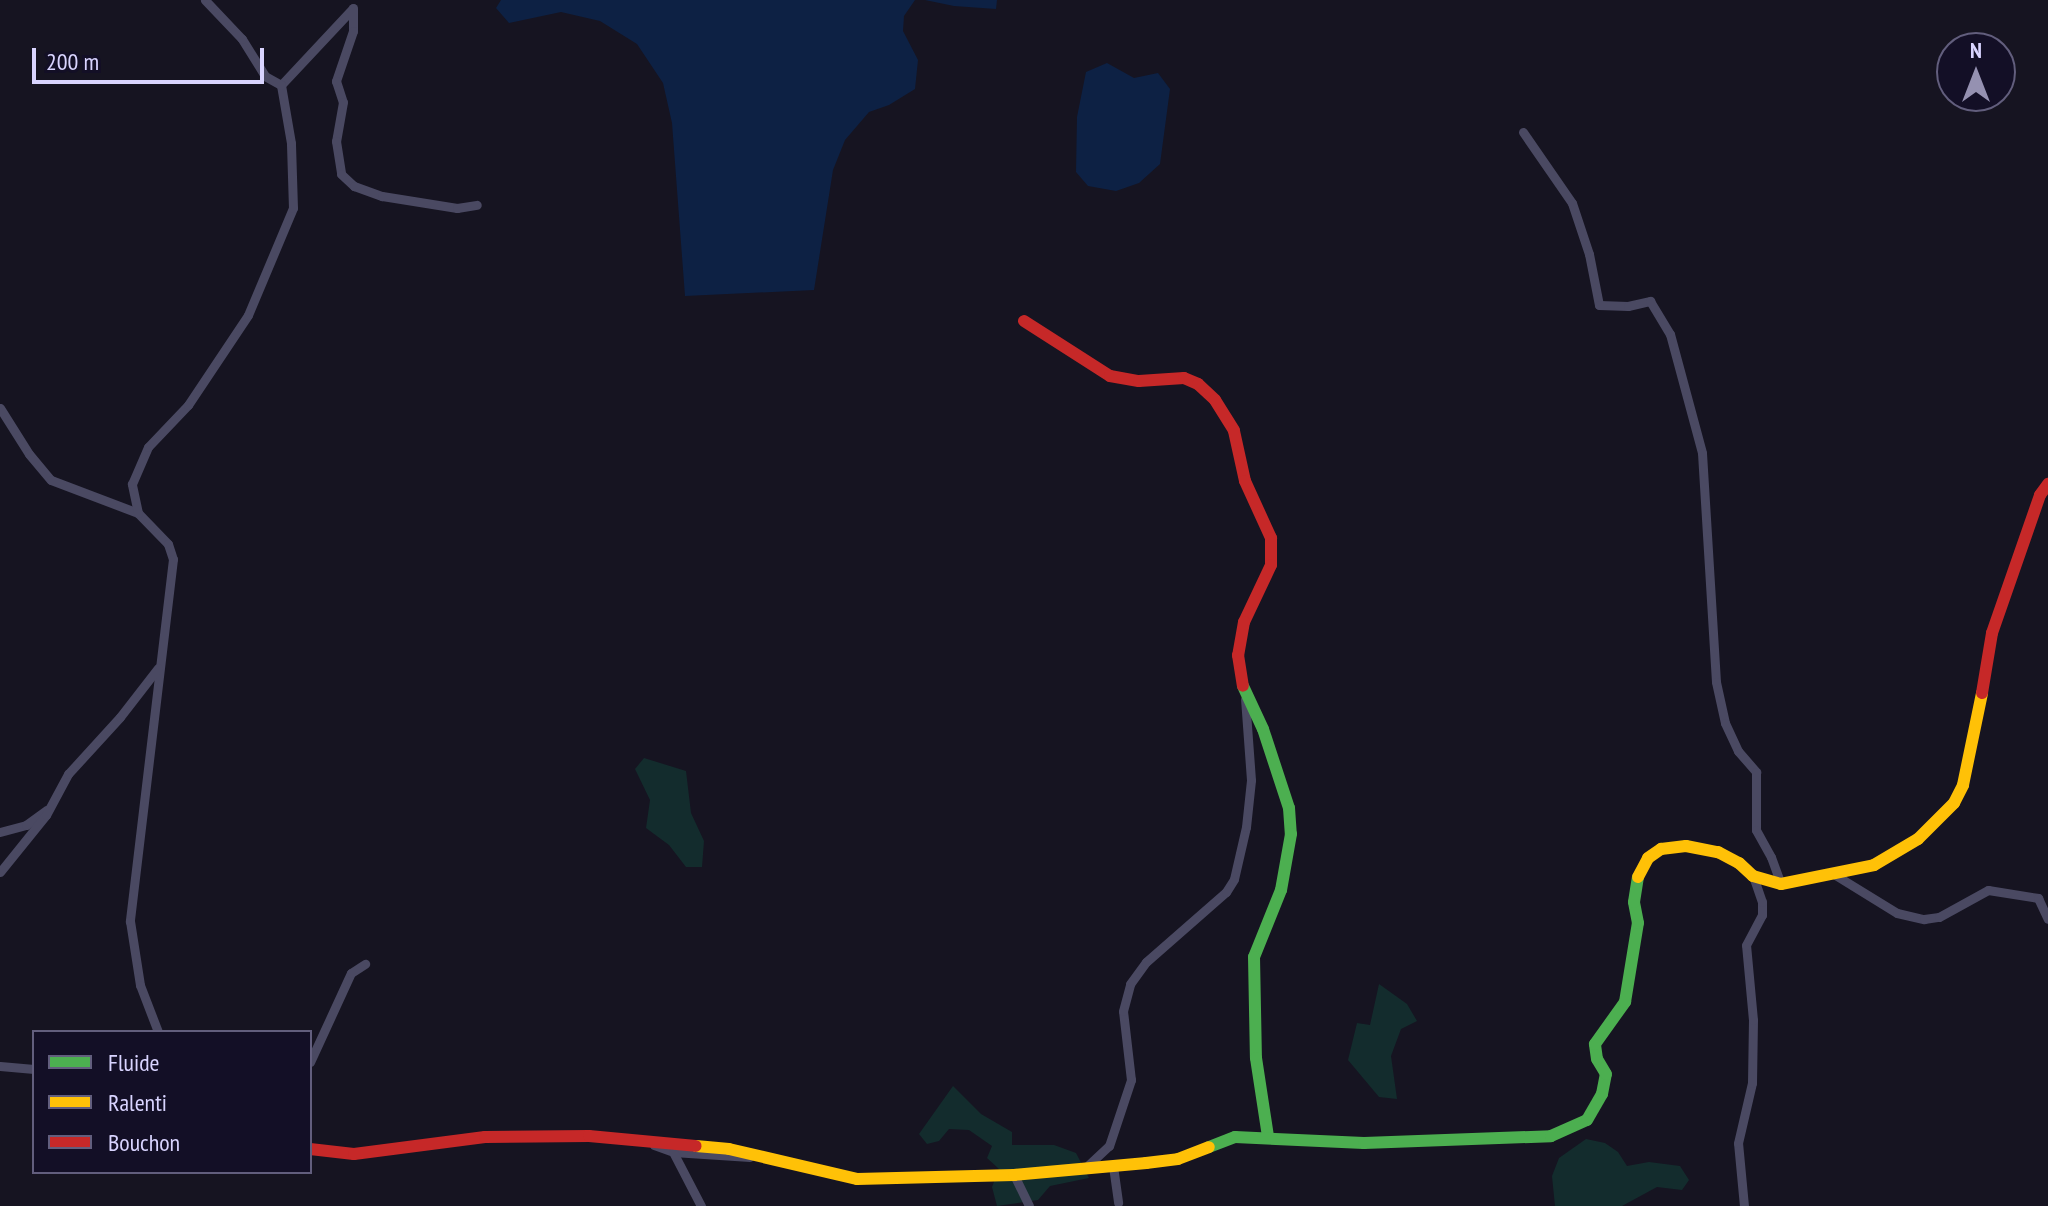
<!DOCTYPE html>
<html>
<head>
<meta charset="utf-8">
<style>
	body { margin:0 }
	#map { position:relative; width:2048px; height:1206px; overflow:hidden; background:#161421; font-family:"PT Sans Narrow",sans-serif }
	div>[style] { position:absolute }
	.green>* { inset:0; background:#132c2d }
	.water>* { inset:0; background:#0d2144 }
	.street>* { height:9px; margin:-4.5px; padding:0 4.5px; transform-origin:4.5px; border-radius:4.5px; background:#4a4962 }
	.fast>* { height:12px; margin:-6px; padding:0 6px; transform-origin:6px; border-radius:6px; background:#4caf50 }
	.slow>* { height:12px; margin:-6px; padding:0 6px; transform-origin:6px; border-radius:6px; background:#ffc107 }
	.jam>* { height:12px; margin:-6px; padding:0 6px; transform-origin:6px; border-radius:6px; background:#c62828 }
	span { translate:-50% -50%; white-space:nowrap; text-align:center; line-height:1.15; -webkit-text-stroke:8px #130f26; paint-order:stroke }
	.legend { position:absolute; left:32px; top:1030px; width:280px; height:144px; box-sizing:border-box; background:#130f26; border:2px solid #625e7d; margin:0; padding:10px 14px; list-style:none; font-size:24px; color:#d9d4ff }
	.legend li { display:flex; align-items:center; gap:16px; height:40px }
	.legend b { width:40px; border:2px solid #625e7d }
	.north { position:absolute; left:1936px; top:32px; width:80px; height:80px; box-sizing:border-box; background:#130f26; border:2px solid #625e7d; border-radius:50%; rotate:0deg; font-size:22px; font-weight:700; line-height:32px; text-align:center; color:#d9d4ff }
	.north::after { content:''; display:block; margin:auto; width:28px; height:36px; background:#9591b1; clip-path:polygon(50% 0,100% 100%,50% 72%,0 100%) }
	.scale { position:absolute; left:32px; top:48px; width:232px; height:36px; box-sizing:border-box; border:4px solid #d9d4ff; border-top:0; padding-left:10px; font-size:24px; line-height:28px; white-space:nowrap; color:#d9d4ff; -webkit-text-stroke:6px #130f26; paint-order:stroke }
</style>
</head>
<body>
<div id="map">
	<div class="green">
		<div style="clip-path:polygon(644px 758px,686px 771px,691px 813px,704px 841px,702px 867px,686px 867px,669px 845px,646px 828px,650px 800px,635px 769px)"></div>
		<div style="clip-path:polygon(1379px 984px,1407px 1004px,1417px 1021px,1401px 1029px,1391px 1056px,1397px 1099px,1379px 1097px,1348px 1060px,1357px 1023px,1370px 1025px)"></div>
		<div style="clip-path:polygon(953px 1086px,981px 1114px,1012px 1132px,1012px 1145px,1054px 1145px,1076px 1153px,1089px 1178px,1050px 1186px,1038px 1200px,997px 1206px,992px 1187px,999px 1169px,987px 1158px,992px 1146px,969px 1130px,949px 1129px,939px 1141px,927px 1144px,919px 1134px)"></div>
		<div style="clip-path:polygon(1586px 1139px,1605px 1143px,1618px 1152px,1627px 1166px,1649px 1162px,1680px 1166px,1689px 1180px,1682px 1190px,1657px 1187px,1622px 1206px,1555px 1206px,1552px 1176px,1559px 1158px)"></div>
	</div>
	<div class="water">
		<div style="clip-path:polygon(501px 0,915px 0,904px 16px,903px 31px,918px 60px,915px 89px,889px 105px,869px 112px,845px 140px,833px 170px,814px 290px,685px 296px,672px 123px,663px 83px,637px 44px,600px 21px,561px 12px,509px 23px,496px 8px)"></div>
		<div style="clip-path:polygon(925px 0,997px 0,996px 9px,954px 6px)"></div>
		<div style="clip-path:polygon(1107px 63px,1134px 78px,1158px 73px,1170px 89px,1160px 164px,1139px 183px,1116px 191px,1088px 186px,1076px 172px,1077px 117px,1086px 72px)"></div>
	</div>
	<div class="street">
		<div style="left:281px;top:85px;width:105px;rotate:-46.9deg"></div>
		<div style="left:353px;top:8px;width:23px;rotate:90deg"></div>
		<div style="left:353px;top:31px;width:53px;rotate:108.8deg"></div>
		<div style="left:336px;top:81px;width:22px;rotate:72deg"></div>
		<div style="left:343px;top:102px;width:40px;rotate:100deg"></div>
		<div style="left:336px;top:141px;width:33px;rotate:81deg"></div>
		<div style="left:341px;top:174px;width:18px;rotate:43deg"></div>
		<div style="left:354px;top:186px;width:30px;rotate:20deg"></div>
		<div style="left:382px;top:196px;width:76px;rotate:9.1deg"></div>
		<div style="left:457px;top:208px;width:20px;rotate:-9deg"></div>
		<div style="left:1523px;top:132px;width:86px;rotate:55.4deg"></div>
		<div style="left:1572px;top:203px;width:54px;rotate:71.6deg"></div>
		<div style="left:1589px;top:254px;width:52px;rotate:78.9deg"></div>
		<div style="left:1599px;top:305px;width:29px;rotate:2deg"></div>
		<div style="left:1628px;top:306px;width:23px;rotate:-13deg"></div>
		<div style="left:1650px;top:301px;width:39px;rotate:59deg"></div>
		<div style="left:1670px;top:334px;width:123px;rotate:74.9deg"></div>
		<div style="left:1702px;top:453px;width:229px;rotate:86.5deg"></div>
		<div style="left:1716px;top:682px;width:42px;rotate:77.6deg"></div>
		<div style="left:1725px;top:723px;width:31px;rotate:65deg"></div>
		<div style="left:1738px;top:751px;width:28px;rotate:49deg"></div>
		<div style="left:1756px;top:772px;width:58px;rotate:90deg"></div>
		<div style="left:1756px;top:830px;width:31px;rotate:61deg"></div>
		<div style="left:1771px;top:857px;width:29px;rotate:70deg"></div>
		<div style="left:0;top:408px;width:54px;rotate:57.8deg"></div>
		<div style="left:29px;top:454px;width:34px;rotate:50deg"></div>
		<div style="left:51px;top:480px;width:93px;rotate:20.8deg"></div>
		<div style="left:138px;top:513px;width:43px;rotate:45.9deg"></div>
		<div style="left:168px;top:544px;width:16px;rotate:72deg"></div>
		<div style="left:173px;top:559px;width:365px;rotate:96.8deg"></div>
		<div style="left:130px;top:921px;width:65px;rotate:81.1deg"></div>
		<div style="left:140px;top:985px;width:50px;rotate:69deg"></div>
		<div style="left:138px;top:513px;width:30px;rotate:-102deg"></div>
		<div style="left:132px;top:484px;width:40px;rotate:-66.6deg"></div>
		<div style="left:148px;top:447px;width:58px;rotate:-46.4deg"></div>
		<div style="left:188px;top:405px;width:108px;rotate:-56.3deg"></div>
		<div style="left:248px;top:315px;width:116px;rotate:-67.2deg"></div>
		<div style="left:293px;top:208px;width:65px;rotate:-91.8deg"></div>
		<div style="left:291px;top:143px;width:59px;rotate:-99.8deg"></div>
		<div style="left:281px;top:85px;width:18px;rotate:-151deg"></div>
		<div style="left:265px;top:76px;width:44px;rotate:-121.9deg"></div>
		<div style="left:242px;top:39px;width:54px;rotate:-133.5deg"></div>
		<div style="left:0;top:832px;width:27px;rotate:-15deg"></div>
		<div style="left:26px;top:825px;width:26px;rotate:-36deg"></div>
		<div style="left:0;top:872px;width:73px;rotate:-51.1deg"></div>
		<div style="left:46px;top:815px;width:47px;rotate:-61.8deg"></div>
		<div style="left:68px;top:774px;width:77px;rotate:-47.6deg"></div>
		<div style="left:120px;top:717px;width:62px;rotate:-52.2deg"></div>
		<div style="left:1832px;top:873px;width:76px;rotate:31.6deg"></div>
		<div style="left:1897px;top:913px;width:28px;rotate:13deg"></div>
		<div style="left:1924px;top:919px;width:15px;rotate:-8deg"></div>
		<div style="left:1939px;top:917px;width:56px;rotate:-28.9deg"></div>
		<div style="left:1988px;top:890px;width:51px;rotate:9.1deg"></div>
		<div style="left:2038px;top:898px;width:23px;rotate:65deg"></div>
		<div style="left:310px;top:1062px;width:98px;rotate:-65.3deg"></div>
		<div style="left:351px;top:973px;width:17px;rotate:-33deg"></div>
		<div style="left:0;top:1066px;width:34px;rotate:5deg"></div>
		<div style="left:654px;top:1145px;width:20px;rotate:20deg"></div>
		<div style="left:673px;top:1152px;width:77px;rotate:3.7deg"></div>
		<div style="left:673px;top:1152px;width:61px;rotate:62.6deg"></div>
		<div style="left:1113px;top:1166px;width:37px;rotate:82deg"></div>
		<div style="left:1084px;top:1169px;width:34px;rotate:-43deg"></div>
		<div style="left:1109px;top:1146px;width:70px;rotate:-71.6deg"></div>
		<div style="left:1131px;top:1080px;width:69px;rotate:-96.6deg"></div>
		<div style="left:1123px;top:1011px;width:28px;rotate:-75deg"></div>
		<div style="left:1130px;top:984px;width:27px;rotate:-54deg"></div>
		<div style="left:1146px;top:962px;width:106px;rotate:-41.2deg"></div>
		<div style="left:1226px;top:892px;width:15px;rotate:-58deg"></div>
		<div style="left:1234px;top:879px;width:53px;rotate:-77deg"></div>
		<div style="left:1246px;top:827px;width:47px;rotate:-83.9deg"></div>
		<div style="left:1251px;top:780px;width:81px;rotate:-94.2deg"></div>
		<div style="left:1014px;top:1175px;width:34px;rotate:64deg"></div>
		<div style="left:1744px;top:1206px;width:63px;rotate:-95.4deg"></div>
		<div style="left:1738px;top:1143px;width:62px;rotate:-76.9deg"></div>
		<div style="left:1752px;top:1083px;width:63px;rotate:-89.1deg"></div>
		<div style="left:1753px;top:1020px;width:75px;rotate:-95.3deg"></div>
		<div style="left:1746px;top:945px;width:34px;rotate:-62deg"></div>
		<div style="left:1762px;top:915px;width:13px;rotate:-90deg"></div>
		<div style="left:1762px;top:902px;width:28px;rotate:-109deg"></div>
	</div>
	<div class="fast">
		<div style="left:1243px;top:686px;width:47px;rotate:65.1deg"></div>
		<div style="left:1263px;top:729px;width:83px;rotate:71.8deg"></div>
		<div style="left:1289px;top:808px;width:26px;rotate:86deg"></div>
		<div style="left:1291px;top:834px;width:57px;rotate:100.1deg"></div>
		<div style="left:1281px;top:890px;width:72px;rotate:111.9deg"></div>
		<div style="left:1254px;top:957px;width:101px;rotate:88.9deg"></div>
		<div style="left:1256px;top:1058px;width:79px;rotate:81.3deg"></div>
		<div style="left:1209px;top:1147px;width:28px;rotate:-21deg"></div>
		<div style="left:1235px;top:1137px;width:129px;rotate:2.7deg"></div>
		<div style="left:1364px;top:1143px;width:187px;rotate:-2.1deg"></div>
		<div style="left:1551px;top:1136px;width:39px;rotate:-24deg"></div>
		<div style="left:1587px;top:1120px;width:30px;rotate:-60deg"></div>
		<div style="left:1602px;top:1094px;width:20px;rotate:-79deg"></div>
		<div style="left:1606px;top:1074px;width:17px;rotate:-121deg"></div>
		<div style="left:1597px;top:1059px;width:15px;rotate:-98deg"></div>
		<div style="left:1595px;top:1044px;width:52px;rotate:-54.5deg"></div>
		<div style="left:1625px;top:1002px;width:80px;rotate:-80.7deg"></div>
		<div style="left:1638px;top:923px;width:21px;rotate:-101deg"></div>
		<div style="left:1634px;top:902px;width:25px;rotate:-81deg"></div>
	</div>
	<div class="slow">
		<div style="left:1638px;top:877px;width:21px;rotate:-62deg"></div>
		<div style="left:1648px;top:858px;width:16px;rotate:-35deg"></div>
		<div style="left:1661px;top:849px;width:25px;rotate:-7deg"></div>
		<div style="left:1686px;top:846px;width:33px;rotate:11deg"></div>
		<div style="left:1718px;top:852px;width:24px;rotate:28deg"></div>
		<div style="left:1739px;top:863px;width:19px;rotate:43deg"></div>
		<div style="left:1753px;top:876px;width:29px;rotate:16deg"></div>
		<div style="left:1781px;top:884px;width:95px;rotate:-11.5deg"></div>
		<div style="left:1874px;top:865px;width:51px;rotate:-30.6deg"></div>
		<div style="left:1918px;top:839px;width:51px;rotate:-45deg"></div>
		<div style="left:1954px;top:803px;width:20px;rotate:-63deg"></div>
		<div style="left:1963px;top:785px;width:94px;rotate:-78.3deg"></div>
		<div style="left:696px;top:1146px;width:33px;rotate:5deg"></div>
		<div style="left:729px;top:1149px;width:131px;rotate:13.2deg"></div>
		<div style="left:857px;top:1179px;width:157px;rotate:-1.5deg"></div>
		<div style="left:1014px;top:1175px;width:133px;rotate:-5.2deg"></div>
		<div style="left:1146px;top:1163px;width:32px;rotate:-7deg"></div>
		<div style="left:1178px;top:1159px;width:33px;rotate:-21deg"></div>
	</div>
	<div class="jam">
		<div style="left:1024px;top:321px;width:102px;rotate:32.6deg"></div>
		<div style="left:1110px;top:376px;width:29px;rotate:10deg"></div>
		<div style="left:1139px;top:381px;width:45px;rotate:-3.8deg"></div>
		<div style="left:1184px;top:378px;width:15px;rotate:23deg"></div>
		<div style="left:1198px;top:384px;width:23px;rotate:43deg"></div>
		<div style="left:1215px;top:400px;width:36px;rotate:58deg"></div>
		<div style="left:1234px;top:431px;width:51px;rotate:77.6deg"></div>
		<div style="left:1245px;top:481px;width:63px;rotate:65.5deg"></div>
		<div style="left:1271px;top:538px;width:27px;rotate:90deg"></div>
		<div style="left:1271px;top:565px;width:63px;rotate:115.3deg"></div>
		<div style="left:1244px;top:622px;width:34px;rotate:100deg"></div>
		<div style="left:1238px;top:655px;width:31px;rotate:81deg"></div>
		<div style="left:1982px;top:693px;width:61px;rotate:-80.5deg"></div>
		<div style="left:1992px;top:633px;width:146px;rotate:-70.8deg"></div>
		<div style="left:2040px;top:495px;width:14px;rotate:-54deg"></div>
		<div style="left:310px;top:1149px;width:44px;rotate:6.5deg"></div>
		<div style="left:354px;top:1154px;width:132px;rotate:-7.4deg"></div>
		<div style="left:485px;top:1137px;width:104px;rotate:-0.6deg"></div>
		<div style="left:589px;top:1136px;width:107px;rotate:5.3deg"></div>
	</div>
	<ul class="legend">
	<li><b style="height:10px;background:#4caf50"></b>Fluide</li>
	<li><b style="height:10px;background:#ffc107"></b>Ralenti</li>
	<li><b style="height:10px;background:#c62828"></b>Bouchon</li>
	</ul>
	<div class="north">N</div>
	<div class="scale">200 m</div>
</div>
</body>
</html>
